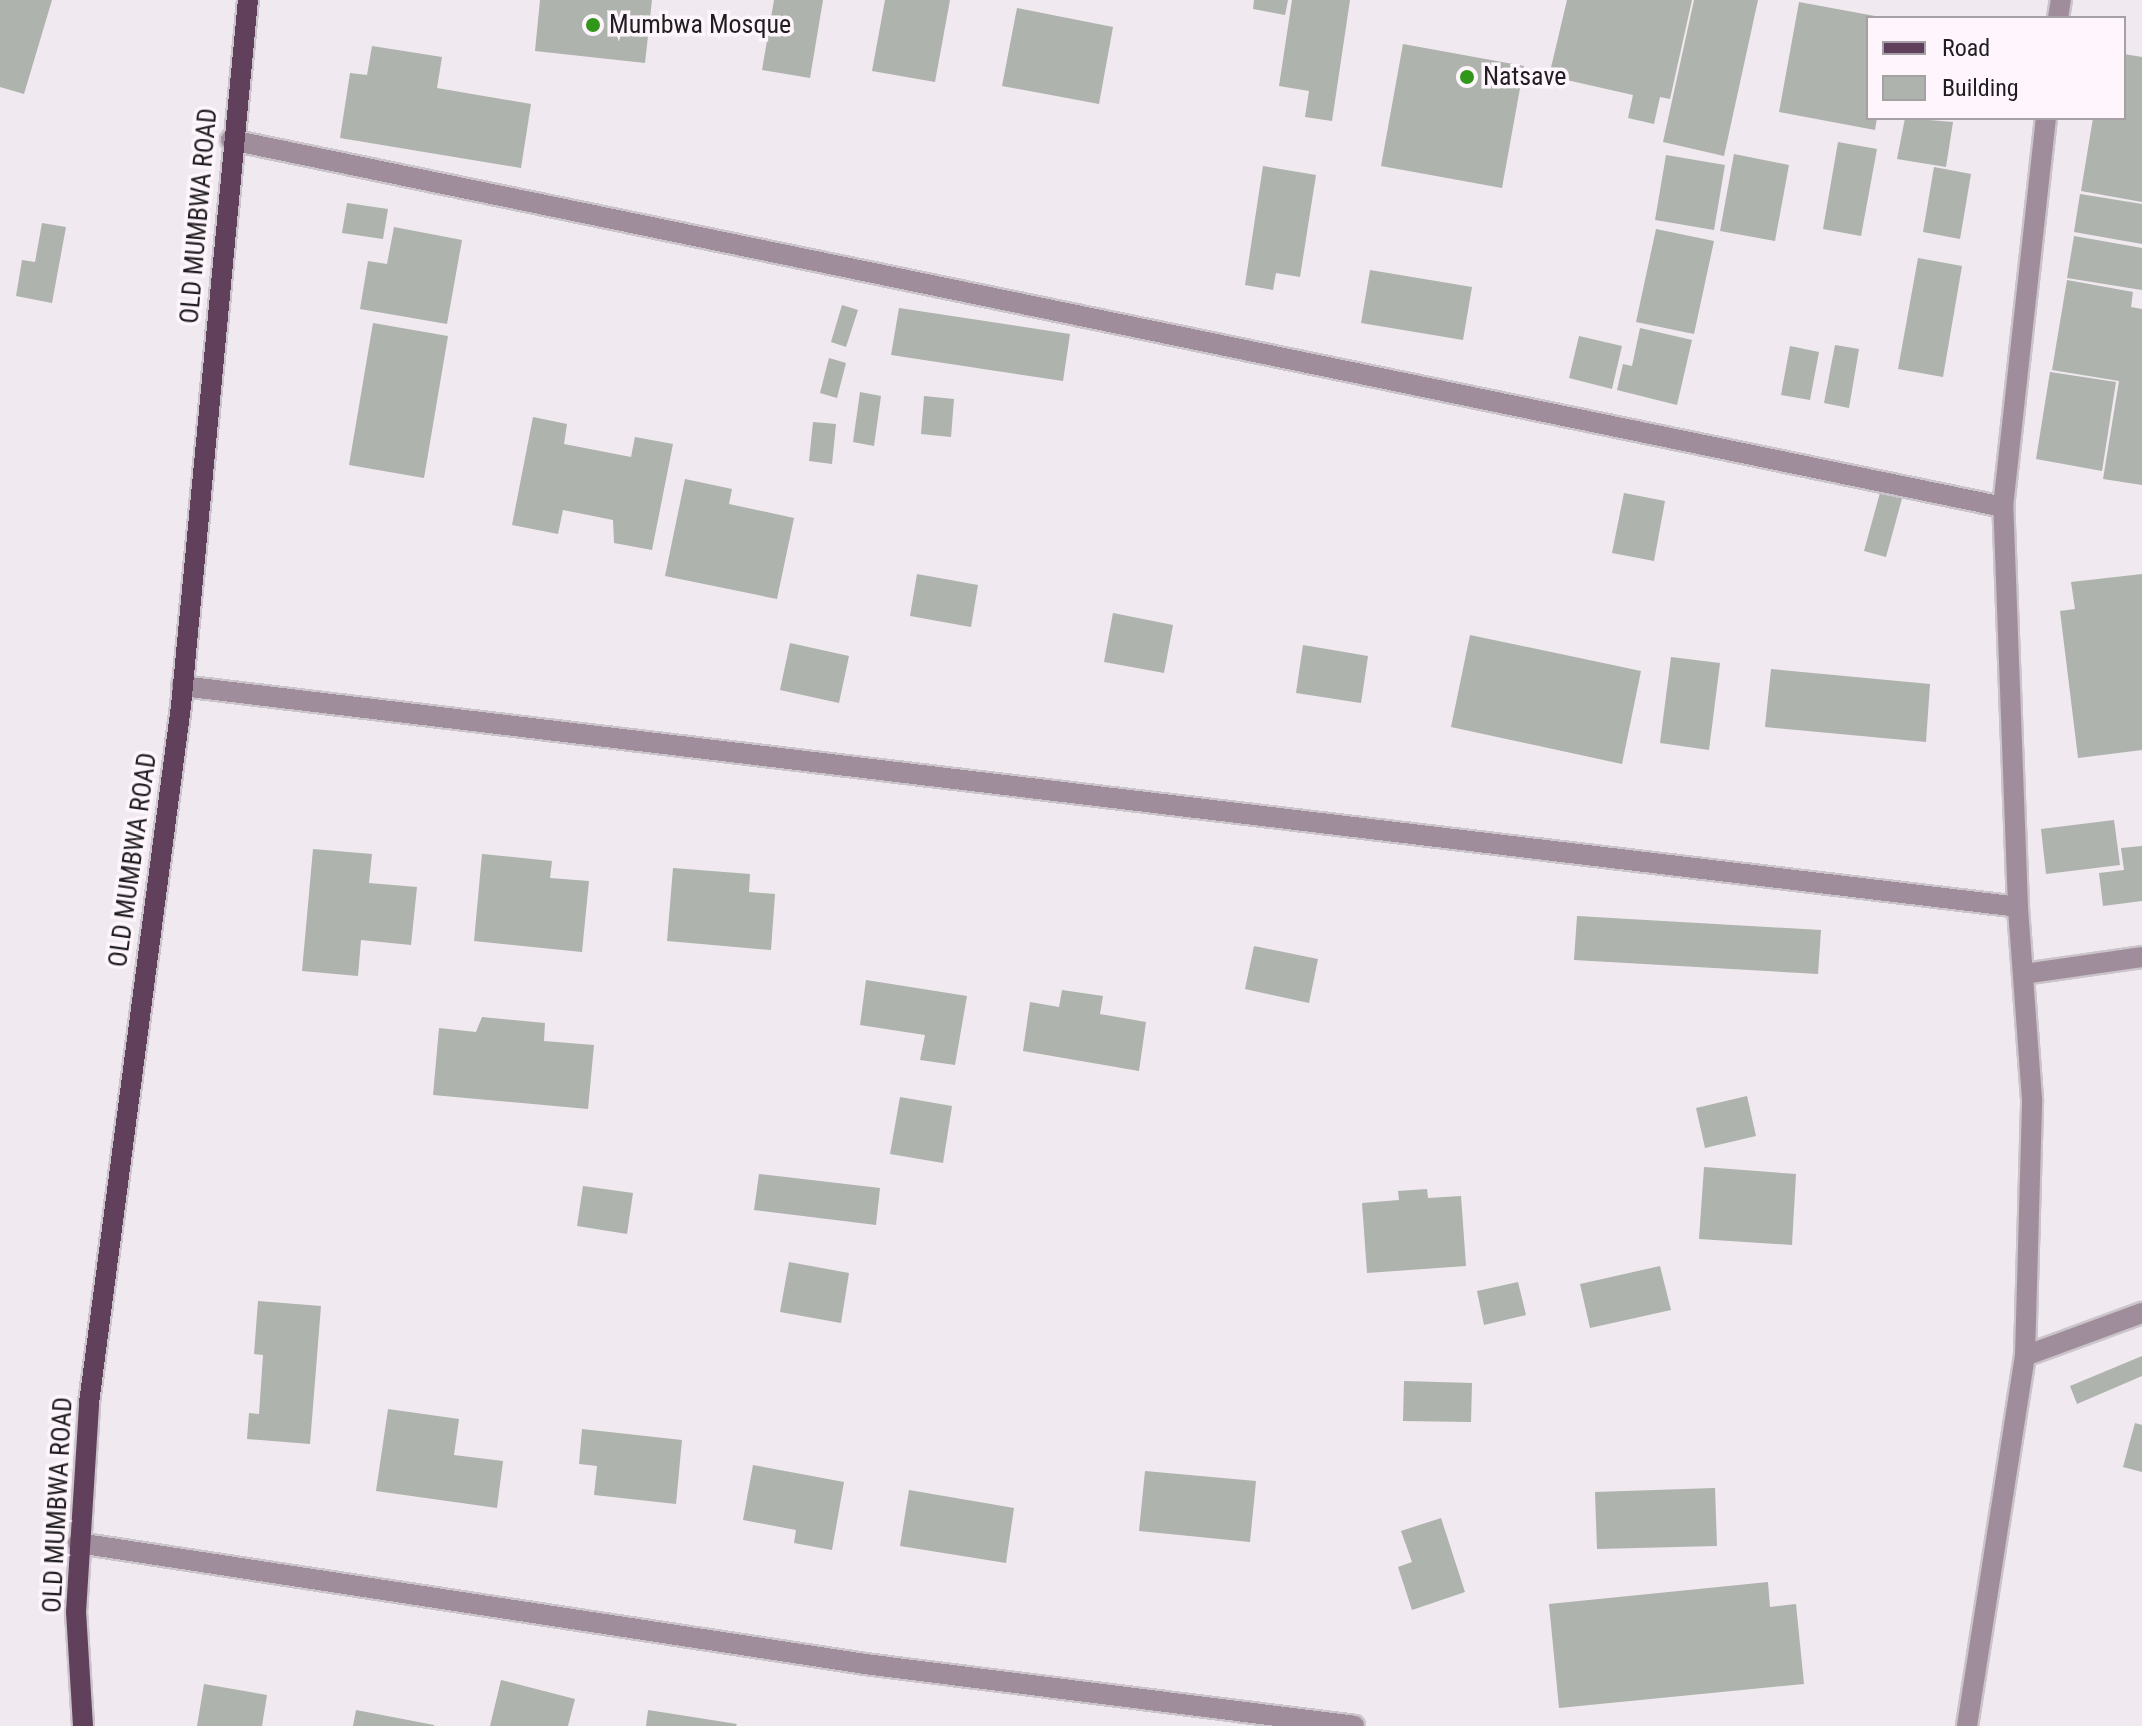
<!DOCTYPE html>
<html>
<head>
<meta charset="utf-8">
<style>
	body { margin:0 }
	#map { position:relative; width:2142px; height:1726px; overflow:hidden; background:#f0e9ef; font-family:"Roboto Condensed",sans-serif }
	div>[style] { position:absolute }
	.building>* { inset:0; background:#aeb3ad }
	.roads { filter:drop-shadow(2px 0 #cbc4ca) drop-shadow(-2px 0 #cbc4ca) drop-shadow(0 2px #cbc4ca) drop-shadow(0 -2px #cbc4ca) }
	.minor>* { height:20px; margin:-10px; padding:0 10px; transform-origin:10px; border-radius:10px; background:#a08d9c }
	.major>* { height:20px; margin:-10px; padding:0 10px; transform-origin:10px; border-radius:10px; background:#61405b }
	.dots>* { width:22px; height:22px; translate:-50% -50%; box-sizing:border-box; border:4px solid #fef6fc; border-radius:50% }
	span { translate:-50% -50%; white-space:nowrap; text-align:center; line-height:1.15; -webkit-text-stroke:7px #fef6fc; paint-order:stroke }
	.poi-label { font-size:26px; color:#201e20 }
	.left { translate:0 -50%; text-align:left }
	.street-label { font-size:26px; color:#201e20 }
	.legend { position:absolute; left:1866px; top:16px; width:260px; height:104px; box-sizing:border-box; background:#fef6fc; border:2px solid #a5a0a4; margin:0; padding:10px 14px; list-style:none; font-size:24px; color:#201e20 }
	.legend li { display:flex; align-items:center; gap:16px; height:40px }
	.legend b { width:40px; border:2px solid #a5a0a4 }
</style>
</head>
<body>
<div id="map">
	<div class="building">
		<div style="clip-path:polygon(0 0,52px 0,24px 94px,0 87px)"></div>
		<div style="clip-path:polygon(540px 0,652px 0,645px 63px,535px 51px)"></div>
		<div style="clip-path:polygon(774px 0,823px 0,810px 78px,762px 70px)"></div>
		<div style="clip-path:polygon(885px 0,950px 0,935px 82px,872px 71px)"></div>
		<div style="clip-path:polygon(1254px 0,1288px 0,1285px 15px,1253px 9px)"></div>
		<div style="clip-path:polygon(1292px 0,1350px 0,1332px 121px,1305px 117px,1309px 91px,1279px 86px)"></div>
		<div style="clip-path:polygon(1567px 0,1692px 0,1670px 99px,1660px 97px,1654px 124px,1628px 118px,1633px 95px,1549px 76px)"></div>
		<div style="clip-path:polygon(1694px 0,1758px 0,1724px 156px,1663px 142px)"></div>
		<div style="clip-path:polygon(1799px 2px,1875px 16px,1868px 18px,1868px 118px,1877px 118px,1875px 130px,1779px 112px)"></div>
		<div style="clip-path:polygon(1017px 8px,1113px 27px,1099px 104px,1002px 86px)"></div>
		<div style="clip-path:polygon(1403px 44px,1524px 66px,1502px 188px,1381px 166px)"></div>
		<div style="clip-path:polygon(372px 46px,442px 57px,437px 88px,531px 104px,521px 168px,340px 138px,350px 73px,367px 75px)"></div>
		<div style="clip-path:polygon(2124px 54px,2142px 57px,2142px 202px,2081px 191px,2093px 118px,2124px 118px)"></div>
		<div style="clip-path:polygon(1905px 118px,1953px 122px,1946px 167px,1897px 159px)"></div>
		<div style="clip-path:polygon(1838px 142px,1877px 149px,1861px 236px,1823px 229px)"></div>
		<div style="clip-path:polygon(1734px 154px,1789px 165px,1775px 241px,1720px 231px)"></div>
		<div style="clip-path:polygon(1666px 155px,1725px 165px,1714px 230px,1655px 220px)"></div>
		<div style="clip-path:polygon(1263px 166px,1316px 175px,1300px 277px,1276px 273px,1273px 290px,1245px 285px)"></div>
		<div style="clip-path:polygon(1934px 167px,1971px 174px,1960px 239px,1923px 232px)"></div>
		<div style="clip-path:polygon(2080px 194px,2142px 204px,2142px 244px,2074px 232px)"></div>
		<div style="clip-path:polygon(347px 203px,388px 209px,383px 239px,342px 233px)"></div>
		<div style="clip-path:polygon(42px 223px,66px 227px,52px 303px,16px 296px,22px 260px,35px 262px)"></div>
		<div style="clip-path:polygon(394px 227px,462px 240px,447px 324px,360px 309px,368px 261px,387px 264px)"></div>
		<div style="clip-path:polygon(1656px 229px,1714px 241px,1694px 334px,1636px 322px)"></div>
		<div style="clip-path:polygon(2074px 236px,2142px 248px,2142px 290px,2067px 278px)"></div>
		<div style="clip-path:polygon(1918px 258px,1962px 266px,1943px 377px,1898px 369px)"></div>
		<div style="clip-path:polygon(1370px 270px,1472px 287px,1463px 340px,1361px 323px)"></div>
		<div style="clip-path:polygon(2067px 280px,2133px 292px,2131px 307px,2142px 309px,2142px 485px,2103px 479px,2119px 381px,2052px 370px)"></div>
		<div style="clip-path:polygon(842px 305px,858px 310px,846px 347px,831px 342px)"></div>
		<div style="clip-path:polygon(899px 308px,1070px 334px,1063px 381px,891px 355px)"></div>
		<div style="clip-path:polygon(373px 323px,448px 336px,424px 478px,349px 465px)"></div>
		<div style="clip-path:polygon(1640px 328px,1692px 340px,1677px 405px,1617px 390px,1623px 364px,1632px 366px)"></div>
		<div style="clip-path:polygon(1579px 336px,1622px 346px,1612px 389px,1569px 378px)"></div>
		<div style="clip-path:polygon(1835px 345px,1859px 349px,1849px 408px,1824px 403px)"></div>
		<div style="clip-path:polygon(1790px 346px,1819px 352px,1810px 400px,1781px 395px)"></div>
		<div style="clip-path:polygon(829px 358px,846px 363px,837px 398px,820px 393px)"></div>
		<div style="clip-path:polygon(2050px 372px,2116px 382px,2102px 471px,2036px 459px)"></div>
		<div style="clip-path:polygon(860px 392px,881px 396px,874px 446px,853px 442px)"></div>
		<div style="clip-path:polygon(924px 396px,954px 399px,951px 437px,921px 434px)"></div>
		<div style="clip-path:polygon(533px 417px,567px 424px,564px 444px,631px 457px,635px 437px,673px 444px,652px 550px,614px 543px,613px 520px,563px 510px,558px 534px,512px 525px)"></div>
		<div style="clip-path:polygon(813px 422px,836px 424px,832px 464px,809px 461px)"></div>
		<div style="clip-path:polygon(685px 479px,732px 489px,729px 504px,794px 518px,777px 599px,665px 576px)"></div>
		<div style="clip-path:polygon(1881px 489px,1903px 495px,1886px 557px,1864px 551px)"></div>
		<div style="clip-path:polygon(1624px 493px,1665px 501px,1654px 561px,1612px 553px)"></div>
		<div style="clip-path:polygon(917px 574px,978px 585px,971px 627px,910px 616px)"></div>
		<div style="clip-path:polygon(2142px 574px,2142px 750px,2078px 758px,2060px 611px,2075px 609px,2071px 582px)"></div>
		<div style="clip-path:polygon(1113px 613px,1173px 625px,1164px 673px,1104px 662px)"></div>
		<div style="clip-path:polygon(1470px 635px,1641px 671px,1622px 764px,1451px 727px)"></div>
		<div style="clip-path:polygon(790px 643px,849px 656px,839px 703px,780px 690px)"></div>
		<div style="clip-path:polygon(1303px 645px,1368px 656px,1361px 703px,1296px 693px)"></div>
		<div style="clip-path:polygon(1671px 657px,1720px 663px,1709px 750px,1660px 743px)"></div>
		<div style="clip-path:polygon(1771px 669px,1930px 684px,1926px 742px,1765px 727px)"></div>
		<div style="clip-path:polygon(2114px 820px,2120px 865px,2046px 874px,2041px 829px)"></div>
		<div style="clip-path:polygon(2142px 846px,2142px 901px,2103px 906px,2099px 873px,2124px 870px,2121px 848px)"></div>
		<div style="clip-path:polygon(313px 849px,372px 854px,369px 883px,417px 887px,411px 945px,361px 940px,358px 976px,302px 971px)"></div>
		<div style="clip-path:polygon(482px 854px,552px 861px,550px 878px,589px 881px,582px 952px,474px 941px)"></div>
		<div style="clip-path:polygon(673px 868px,750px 874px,749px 892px,775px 894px,771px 950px,667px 941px)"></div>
		<div style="clip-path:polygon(1577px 916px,1821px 930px,1818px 974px,1574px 960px)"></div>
		<div style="clip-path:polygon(1254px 946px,1318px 959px,1309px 1003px,1245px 989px)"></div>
		<div style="clip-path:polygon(866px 980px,967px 996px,955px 1065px,920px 1060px,925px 1035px,860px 1025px)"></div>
		<div style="clip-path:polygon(1062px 990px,1103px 996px,1100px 1014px,1146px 1022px,1139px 1071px,1023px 1051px,1030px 1002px,1059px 1007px)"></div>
		<div style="clip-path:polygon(482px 1017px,545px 1023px,544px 1041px,594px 1045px,588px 1109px,433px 1095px,439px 1028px,476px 1032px)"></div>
		<div style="clip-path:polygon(1747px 1096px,1756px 1136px,1705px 1148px,1696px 1108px)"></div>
		<div style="clip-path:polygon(900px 1097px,952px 1106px,943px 1163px,890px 1154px)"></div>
		<div style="clip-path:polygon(1704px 1167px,1796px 1174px,1792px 1245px,1699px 1239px)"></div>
		<div style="clip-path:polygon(759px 1174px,880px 1188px,876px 1225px,754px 1210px)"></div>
		<div style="clip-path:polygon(583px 1186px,633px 1193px,627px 1234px,577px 1226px)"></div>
		<div style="clip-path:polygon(1427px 1189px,1428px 1198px,1461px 1196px,1466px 1266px,1367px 1273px,1362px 1203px,1399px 1200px,1398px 1191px)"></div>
		<div style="clip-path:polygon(789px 1262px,849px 1273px,841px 1323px,780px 1312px)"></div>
		<div style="clip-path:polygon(1660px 1266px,1671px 1310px,1590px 1328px,1580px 1284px)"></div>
		<div style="clip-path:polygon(1518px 1282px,1526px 1315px,1484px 1325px,1477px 1291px)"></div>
		<div style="clip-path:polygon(258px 1301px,321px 1306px,310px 1444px,247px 1439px,249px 1413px,259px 1414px,263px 1355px,254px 1354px)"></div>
		<div style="clip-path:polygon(2142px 1356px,2142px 1376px,2077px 1404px,2070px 1386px)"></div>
		<div style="clip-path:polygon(1404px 1381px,1472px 1383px,1471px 1422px,1403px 1421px)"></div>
		<div style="clip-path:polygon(388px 1409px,459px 1419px,454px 1455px,503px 1461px,497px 1508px,376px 1491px)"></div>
		<div style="clip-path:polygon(2135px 1423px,2142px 1425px,2142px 1472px,2123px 1467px)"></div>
		<div style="clip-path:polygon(582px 1429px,682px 1440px,676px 1504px,594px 1495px,597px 1466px,579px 1464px)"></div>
		<div style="clip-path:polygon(753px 1465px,844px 1482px,832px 1550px,794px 1543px,796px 1530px,743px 1520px)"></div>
		<div style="clip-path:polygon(1145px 1471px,1256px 1481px,1250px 1542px,1139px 1531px)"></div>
		<div style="clip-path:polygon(1715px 1488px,1717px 1546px,1597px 1549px,1595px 1492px)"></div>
		<div style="clip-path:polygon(909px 1490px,1014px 1508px,1006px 1563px,900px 1546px)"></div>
		<div style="clip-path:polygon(1441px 1518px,1465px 1592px,1412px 1610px,1398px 1567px,1412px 1562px,1401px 1531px)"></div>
		<div style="clip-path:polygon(1768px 1582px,1770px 1607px,1796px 1604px,1804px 1684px,1559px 1708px,1549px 1604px)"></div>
		<div style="clip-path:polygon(501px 1680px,575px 1699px,568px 1726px,490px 1726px)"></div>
		<div style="clip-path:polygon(204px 1684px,267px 1695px,262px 1726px,197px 1726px)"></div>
		<div style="clip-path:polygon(356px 1710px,434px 1725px,434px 1726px,353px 1726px)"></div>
		<div style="clip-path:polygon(648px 1710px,737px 1724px,736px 1726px,646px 1726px)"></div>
	</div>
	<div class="roads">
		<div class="minor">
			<div style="left:2058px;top:18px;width:18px;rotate:-81deg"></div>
			<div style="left:231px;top:140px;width:1810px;rotate:11.7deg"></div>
			<div style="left:182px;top:686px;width:1849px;rotate:6.86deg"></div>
			<div style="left:2024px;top:974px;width:119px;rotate:-8.2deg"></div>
			<div style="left:2025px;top:1356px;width:125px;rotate:-20.2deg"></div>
			<div style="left:78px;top:1543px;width:796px;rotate:8.74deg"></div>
			<div style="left:865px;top:1664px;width:493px;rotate:7.2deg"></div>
			<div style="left:1967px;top:1726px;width:375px;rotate:-81.1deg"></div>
			<div style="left:2025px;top:1356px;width:257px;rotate:-88.4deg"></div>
			<div style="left:2032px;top:1099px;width:193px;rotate:-94.2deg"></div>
			<div style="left:2018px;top:907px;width:400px;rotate:-92.1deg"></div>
			<div style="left:2003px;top:507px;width:391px;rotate:-83.7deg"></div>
		</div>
		<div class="major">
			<div style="left:83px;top:1726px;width:114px;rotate:-93.5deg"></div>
			<div style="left:76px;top:1612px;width:209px;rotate:-86.4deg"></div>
			<div style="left:89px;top:1403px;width:703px;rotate:-82.48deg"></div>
			<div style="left:181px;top:706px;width:709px;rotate:-84.58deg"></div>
		</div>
	</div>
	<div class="dots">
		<div style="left:593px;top:25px;background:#32961a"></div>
		<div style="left:1467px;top:77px;background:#32961a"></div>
	</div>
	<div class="poi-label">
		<span class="left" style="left:609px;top:25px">Mumbwa Mosque</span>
		<span class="left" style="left:1483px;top:77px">Natsave</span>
	</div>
	<div class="street-label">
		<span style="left:199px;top:216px;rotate:-85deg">OLD MUMBWA ROAD</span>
		<span style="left:133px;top:860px;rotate:-82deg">OLD MUMBWA ROAD</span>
		<span style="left:58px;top:1505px;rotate:-87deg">OLD MUMBWA ROAD</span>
	</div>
	<ul class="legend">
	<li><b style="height:10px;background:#61405b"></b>Road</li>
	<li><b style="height:22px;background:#aeb3ad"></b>Building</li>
	</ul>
</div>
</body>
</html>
